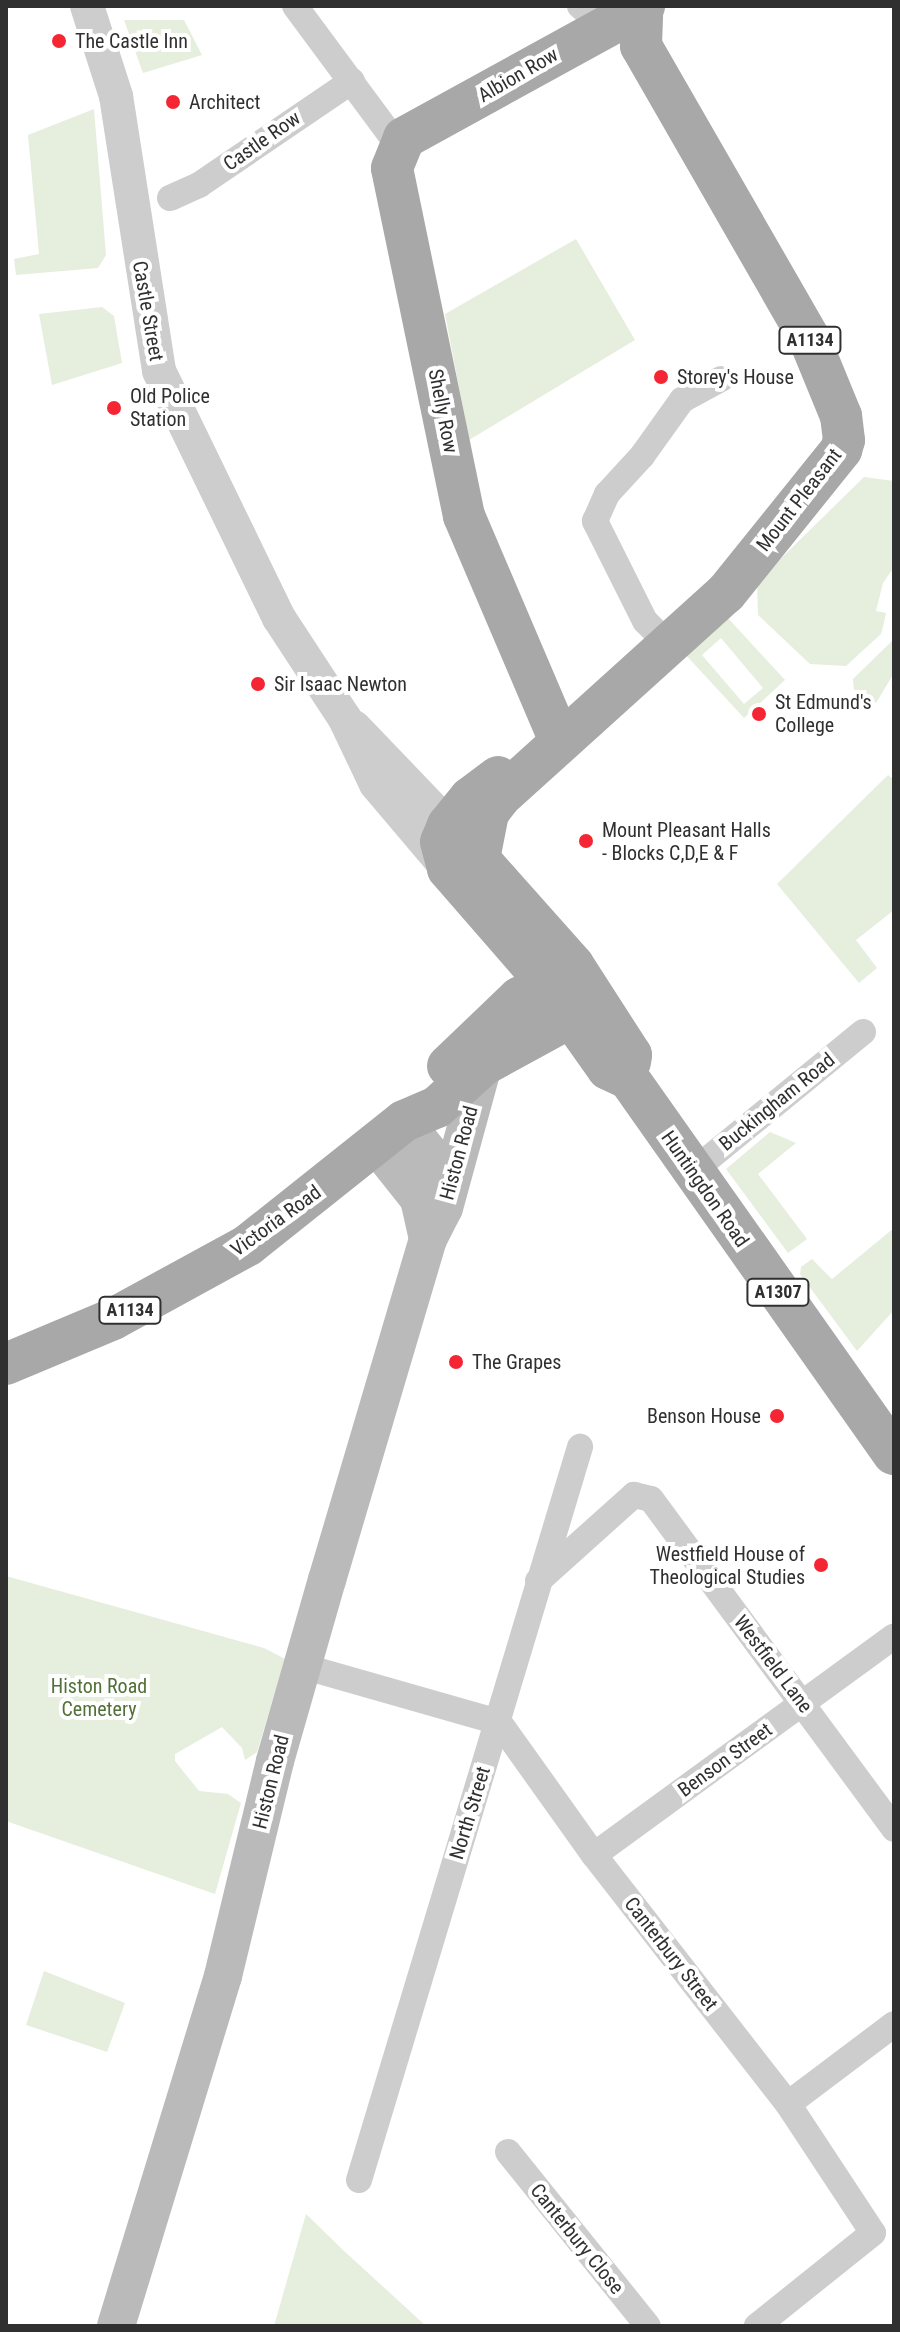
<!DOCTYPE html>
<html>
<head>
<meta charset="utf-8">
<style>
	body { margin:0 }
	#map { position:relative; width:900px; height:2332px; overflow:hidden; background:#fff; font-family:"Roboto Condensed",sans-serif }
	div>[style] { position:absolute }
	.green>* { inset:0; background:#e6eedd }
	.minor>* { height:26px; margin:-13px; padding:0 13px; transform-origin:13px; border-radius:13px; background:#cdcdcd }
	.tertiary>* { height:34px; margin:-17px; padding:0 17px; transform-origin:17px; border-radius:17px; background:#cdcdcd }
	.secondary>* { height:38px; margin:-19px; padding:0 19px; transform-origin:19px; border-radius:19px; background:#bababa }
	.primary>* { height:42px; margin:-21px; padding:0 21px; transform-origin:21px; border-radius:21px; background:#a8a8a8 }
	.dots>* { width:22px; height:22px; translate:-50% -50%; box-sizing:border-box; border:4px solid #fff; border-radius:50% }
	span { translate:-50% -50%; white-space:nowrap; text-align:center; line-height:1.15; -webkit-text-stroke:8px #fff; paint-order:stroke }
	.shield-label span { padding:2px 6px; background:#fff; border:2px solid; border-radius:6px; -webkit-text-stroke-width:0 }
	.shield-label { font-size:18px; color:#303030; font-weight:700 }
	.poi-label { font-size:20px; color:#303030 }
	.left { translate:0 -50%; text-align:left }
	.right { translate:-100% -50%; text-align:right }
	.street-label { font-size:20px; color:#303030 }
	.park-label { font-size:20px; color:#527039 }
	.frame { position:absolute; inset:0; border:8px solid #303030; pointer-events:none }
</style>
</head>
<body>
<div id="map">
	<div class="green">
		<div style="clip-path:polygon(124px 20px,184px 20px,202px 55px,143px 73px)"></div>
		<div style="clip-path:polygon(94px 109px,106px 255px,98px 268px,16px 275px,14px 259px,39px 254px,28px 135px)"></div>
		<div style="clip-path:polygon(576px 239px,635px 340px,469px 440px,445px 314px)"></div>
		<div style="clip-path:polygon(102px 307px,114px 316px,122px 363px,52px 385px,39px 314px)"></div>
		<div style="clip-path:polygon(864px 477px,894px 481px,894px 567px,883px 583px,876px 611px,886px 613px,884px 623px,881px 634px,846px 666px,810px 664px,758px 615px,757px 582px)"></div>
		<div style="clip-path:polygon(evenodd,726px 616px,785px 680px,744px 718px,685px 654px,726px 616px,721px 638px,763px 688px,744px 704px,702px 655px,721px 638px)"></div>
		<div style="clip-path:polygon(894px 639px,894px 673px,876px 703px,854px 690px,853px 679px)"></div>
		<div style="clip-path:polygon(888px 775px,894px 780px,894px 910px,856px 940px,877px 968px,859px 983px,777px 884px)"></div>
		<div style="clip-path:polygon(770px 1132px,796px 1143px,758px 1174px,807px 1239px,788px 1253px,726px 1169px)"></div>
		<div style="clip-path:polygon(894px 1228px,894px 1310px,857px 1351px,800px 1274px,801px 1267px,812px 1259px,832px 1279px)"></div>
		<div style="clip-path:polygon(6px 1576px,264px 1648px,285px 1659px,257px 1752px,245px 1760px,242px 1748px,222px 1727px,175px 1754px,175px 1761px,199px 1791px,228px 1794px,241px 1803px,215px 1894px,6px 1821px)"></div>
		<div style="clip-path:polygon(44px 1971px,125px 2003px,107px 2052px,26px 2025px)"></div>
		<div style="clip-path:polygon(306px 2214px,343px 2250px,426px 2326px,274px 2326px)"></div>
	</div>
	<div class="minor">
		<div style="left:295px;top:6px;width:173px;rotate:53.5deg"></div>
		<div style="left:580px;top:6px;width:29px;rotate:41deg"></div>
		<div style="left:170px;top:198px;width:32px;rotate:-24deg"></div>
		<div style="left:199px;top:185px;width:185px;rotate:-34.2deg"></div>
		<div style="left:670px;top:646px;width:35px;rotate:-135deg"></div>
		<div style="left:645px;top:621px;width:112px;rotate:-116.6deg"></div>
		<div style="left:595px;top:521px;width:30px;rotate:-66deg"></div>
		<div style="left:607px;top:494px;width:52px;rotate:-47.4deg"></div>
		<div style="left:642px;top:456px;width:69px;rotate:-54.5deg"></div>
		<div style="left:682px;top:400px;width:44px;rotate:-28.3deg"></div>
		<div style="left:692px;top:1172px;width:221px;rotate:-39.3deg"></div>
		<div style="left:538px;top:1581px;width:129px;rotate:-41.9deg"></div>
		<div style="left:634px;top:1495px;width:17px;rotate:13deg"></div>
		<div style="left:651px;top:1499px;width:410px;rotate:53.6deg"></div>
		<div style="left:302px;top:1666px;width:205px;rotate:15.9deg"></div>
		<div style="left:499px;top:1722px;width:163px;rotate:54.5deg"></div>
		<div style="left:594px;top:1855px;width:316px;rotate:52.1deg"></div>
		<div style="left:788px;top:2104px;width:154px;rotate:56.6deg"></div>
		<div style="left:873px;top:2233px;width:149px;rotate:141.3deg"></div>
		<div style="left:594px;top:1855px;width:371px;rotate:-36.1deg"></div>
		<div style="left:788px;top:2104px;width:133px;rotate:-37deg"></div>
		<div style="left:508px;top:2152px;width:223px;rotate:51.2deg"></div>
		<div style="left:359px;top:2180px;width:766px;rotate:-73.22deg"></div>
	</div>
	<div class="tertiary">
		<div style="left:87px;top:6px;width:95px;rotate:72.1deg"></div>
		<div style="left:116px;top:96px;width:278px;rotate:81.1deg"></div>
		<div style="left:159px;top:371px;width:275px;rotate:64.1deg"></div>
		<div style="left:279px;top:618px;width:121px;rotate:56.8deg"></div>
		<div style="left:345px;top:719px;width:72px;rotate:64.5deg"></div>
		<div style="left:376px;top:784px;width:111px;rotate:49.7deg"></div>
		<div style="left:354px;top:727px;width:136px;rotate:46.2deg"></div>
	</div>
	<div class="secondary">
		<div style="left:404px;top:1121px;width:75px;rotate:51.5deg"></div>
		<div style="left:376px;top:1145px;width:69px;rotate:51.5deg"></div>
		<div style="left:419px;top:1199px;width:41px;rotate:77.3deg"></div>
		<div style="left:116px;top:2326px;width:366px;rotate:-73deg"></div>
		<div style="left:223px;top:1976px;width:221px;rotate:-76.4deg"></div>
		<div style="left:275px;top:1761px;width:188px;rotate:-74deg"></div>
		<div style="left:327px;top:1580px;width:356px;rotate:-73.5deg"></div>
		<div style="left:428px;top:1239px;width:35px;rotate:-63deg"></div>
		<div style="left:444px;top:1208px;width:148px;rotate:-74.7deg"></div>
	</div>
	<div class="primary">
		<div style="left:560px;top:741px;width:245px;rotate:-113.1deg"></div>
		<div style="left:464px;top:516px;width:355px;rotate:-101.7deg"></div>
		<div style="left:392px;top:168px;width:32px;rotate:-68deg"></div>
		<div style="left:404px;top:138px;width:274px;rotate:-28.8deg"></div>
		<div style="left:498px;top:777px;width:35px;rotate:143deg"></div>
		<div style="left:470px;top:798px;width:35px;rotate:129deg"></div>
		<div style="left:448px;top:825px;width:18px;rotate:112deg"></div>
		<div style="left:441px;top:842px;width:28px;rotate:75deg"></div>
		<div style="left:448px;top:869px;width:151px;rotate:49deg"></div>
		<div style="left:547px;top:983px;width:105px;rotate:54.7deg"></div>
		<div style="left:608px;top:1069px;width:23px;rotate:25deg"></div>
		<div style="left:629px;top:1079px;width:459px;rotate:54.8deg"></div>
		<div style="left:460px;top:838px;width:170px;rotate:48.3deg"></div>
		<div style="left:573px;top:965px;width:107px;rotate:57.2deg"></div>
		<div style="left:631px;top:1055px;width:7px;rotate:98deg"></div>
		<div style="left:479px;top:859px;width:47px;rotate:-78.9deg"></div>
		<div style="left:488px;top:813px;width:20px;rotate:-53deg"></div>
		<div style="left:500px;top:797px;width:304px;rotate:-42.1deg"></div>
		<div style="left:726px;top:593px;width:184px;rotate:-51.2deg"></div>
		<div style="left:841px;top:450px;width:10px;rotate:-73deg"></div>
		<div style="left:844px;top:440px;width:24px;rotate:-97deg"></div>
		<div style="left:841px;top:416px;width:84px;rotate:-112.3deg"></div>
		<div style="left:809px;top:338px;width:337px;rotate:-119.9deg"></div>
		<div style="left:641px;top:46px;width:38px;rotate:-88deg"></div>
		<div style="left:448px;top:1066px;width:98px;rotate:-43.8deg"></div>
		<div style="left:519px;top:998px;width:32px;rotate:-28deg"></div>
		<div style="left:6px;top:1364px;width:116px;rotate:-22.8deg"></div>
		<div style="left:113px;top:1319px;width:154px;rotate:-28.7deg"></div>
		<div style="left:248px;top:1245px;width:199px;rotate:-38.5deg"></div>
		<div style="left:404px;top:1121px;width:36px;rotate:-23deg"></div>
		<div style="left:437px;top:1107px;width:62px;rotate:-42.4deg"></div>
		<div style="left:483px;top:1065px;width:100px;rotate:-28.6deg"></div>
	</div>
	<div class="dots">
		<div style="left:59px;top:41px;background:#f42633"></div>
		<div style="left:173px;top:102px;background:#f42633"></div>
		<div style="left:661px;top:377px;background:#f42633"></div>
		<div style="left:114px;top:408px;background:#f42633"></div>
		<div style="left:258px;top:684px;background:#f42633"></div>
		<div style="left:759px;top:714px;background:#f42633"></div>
		<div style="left:586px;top:841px;background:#f42633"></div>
		<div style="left:456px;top:1362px;background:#f42633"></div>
		<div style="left:777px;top:1416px;background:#f42633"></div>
		<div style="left:821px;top:1565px;background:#f42633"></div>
	</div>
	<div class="shield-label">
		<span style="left:810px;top:340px">A1134</span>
		<span style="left:778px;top:1292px">A1307</span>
		<span style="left:130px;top:1310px">A1134</span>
	</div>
	<div class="poi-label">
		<span class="left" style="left:75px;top:41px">The Castle Inn</span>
		<span class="left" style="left:189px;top:102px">Architect</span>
		<span class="left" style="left:677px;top:377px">Storey's House</span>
		<span class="left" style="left:130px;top:408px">Old Police<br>Station</span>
		<span class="left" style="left:274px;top:684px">Sir Isaac Newton</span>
		<span class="left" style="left:775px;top:714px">St Edmund's<br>College</span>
		<span class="left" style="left:602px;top:842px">Mount Pleasant Halls<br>- Blocks C,D,E &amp; F</span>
		<span class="left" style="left:472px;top:1362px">The Grapes</span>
		<span class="right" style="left:761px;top:1416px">Benson House</span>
		<span class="right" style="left:805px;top:1566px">Westfield House of<br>Theological Studies</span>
	</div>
	<div class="street-label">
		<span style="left:518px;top:75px;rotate:-30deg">Albion Row</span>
		<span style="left:262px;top:141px;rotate:-35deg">Castle Row</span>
		<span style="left:148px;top:311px;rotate:80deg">Castle Street</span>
		<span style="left:443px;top:411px;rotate:79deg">Shelly Row</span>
		<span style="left:799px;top:500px;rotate:-52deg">Mount Pleasant</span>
		<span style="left:777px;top:1102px;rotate:-39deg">Buckingham Road</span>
		<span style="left:459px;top:1153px;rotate:-75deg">Histon Road</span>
		<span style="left:705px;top:1189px;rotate:55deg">Huntingdon Road</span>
		<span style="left:276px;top:1221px;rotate:-36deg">Victoria Road</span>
		<span style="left:773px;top:1664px;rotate:53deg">Westfield Lane</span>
		<span style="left:725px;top:1760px;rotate:-36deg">Benson Street</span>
		<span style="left:271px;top:1782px;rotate:-76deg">Histon Road</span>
		<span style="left:470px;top:1813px;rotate:-73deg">North Street</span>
		<span style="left:671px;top:1954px;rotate:52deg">Canterbury Street</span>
		<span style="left:577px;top:2239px;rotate:51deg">Canterbury Close</span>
	</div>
	<div class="park-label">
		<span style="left:99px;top:1698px">Histon Road<br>Cemetery</span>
	</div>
	<div class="frame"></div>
</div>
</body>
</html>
